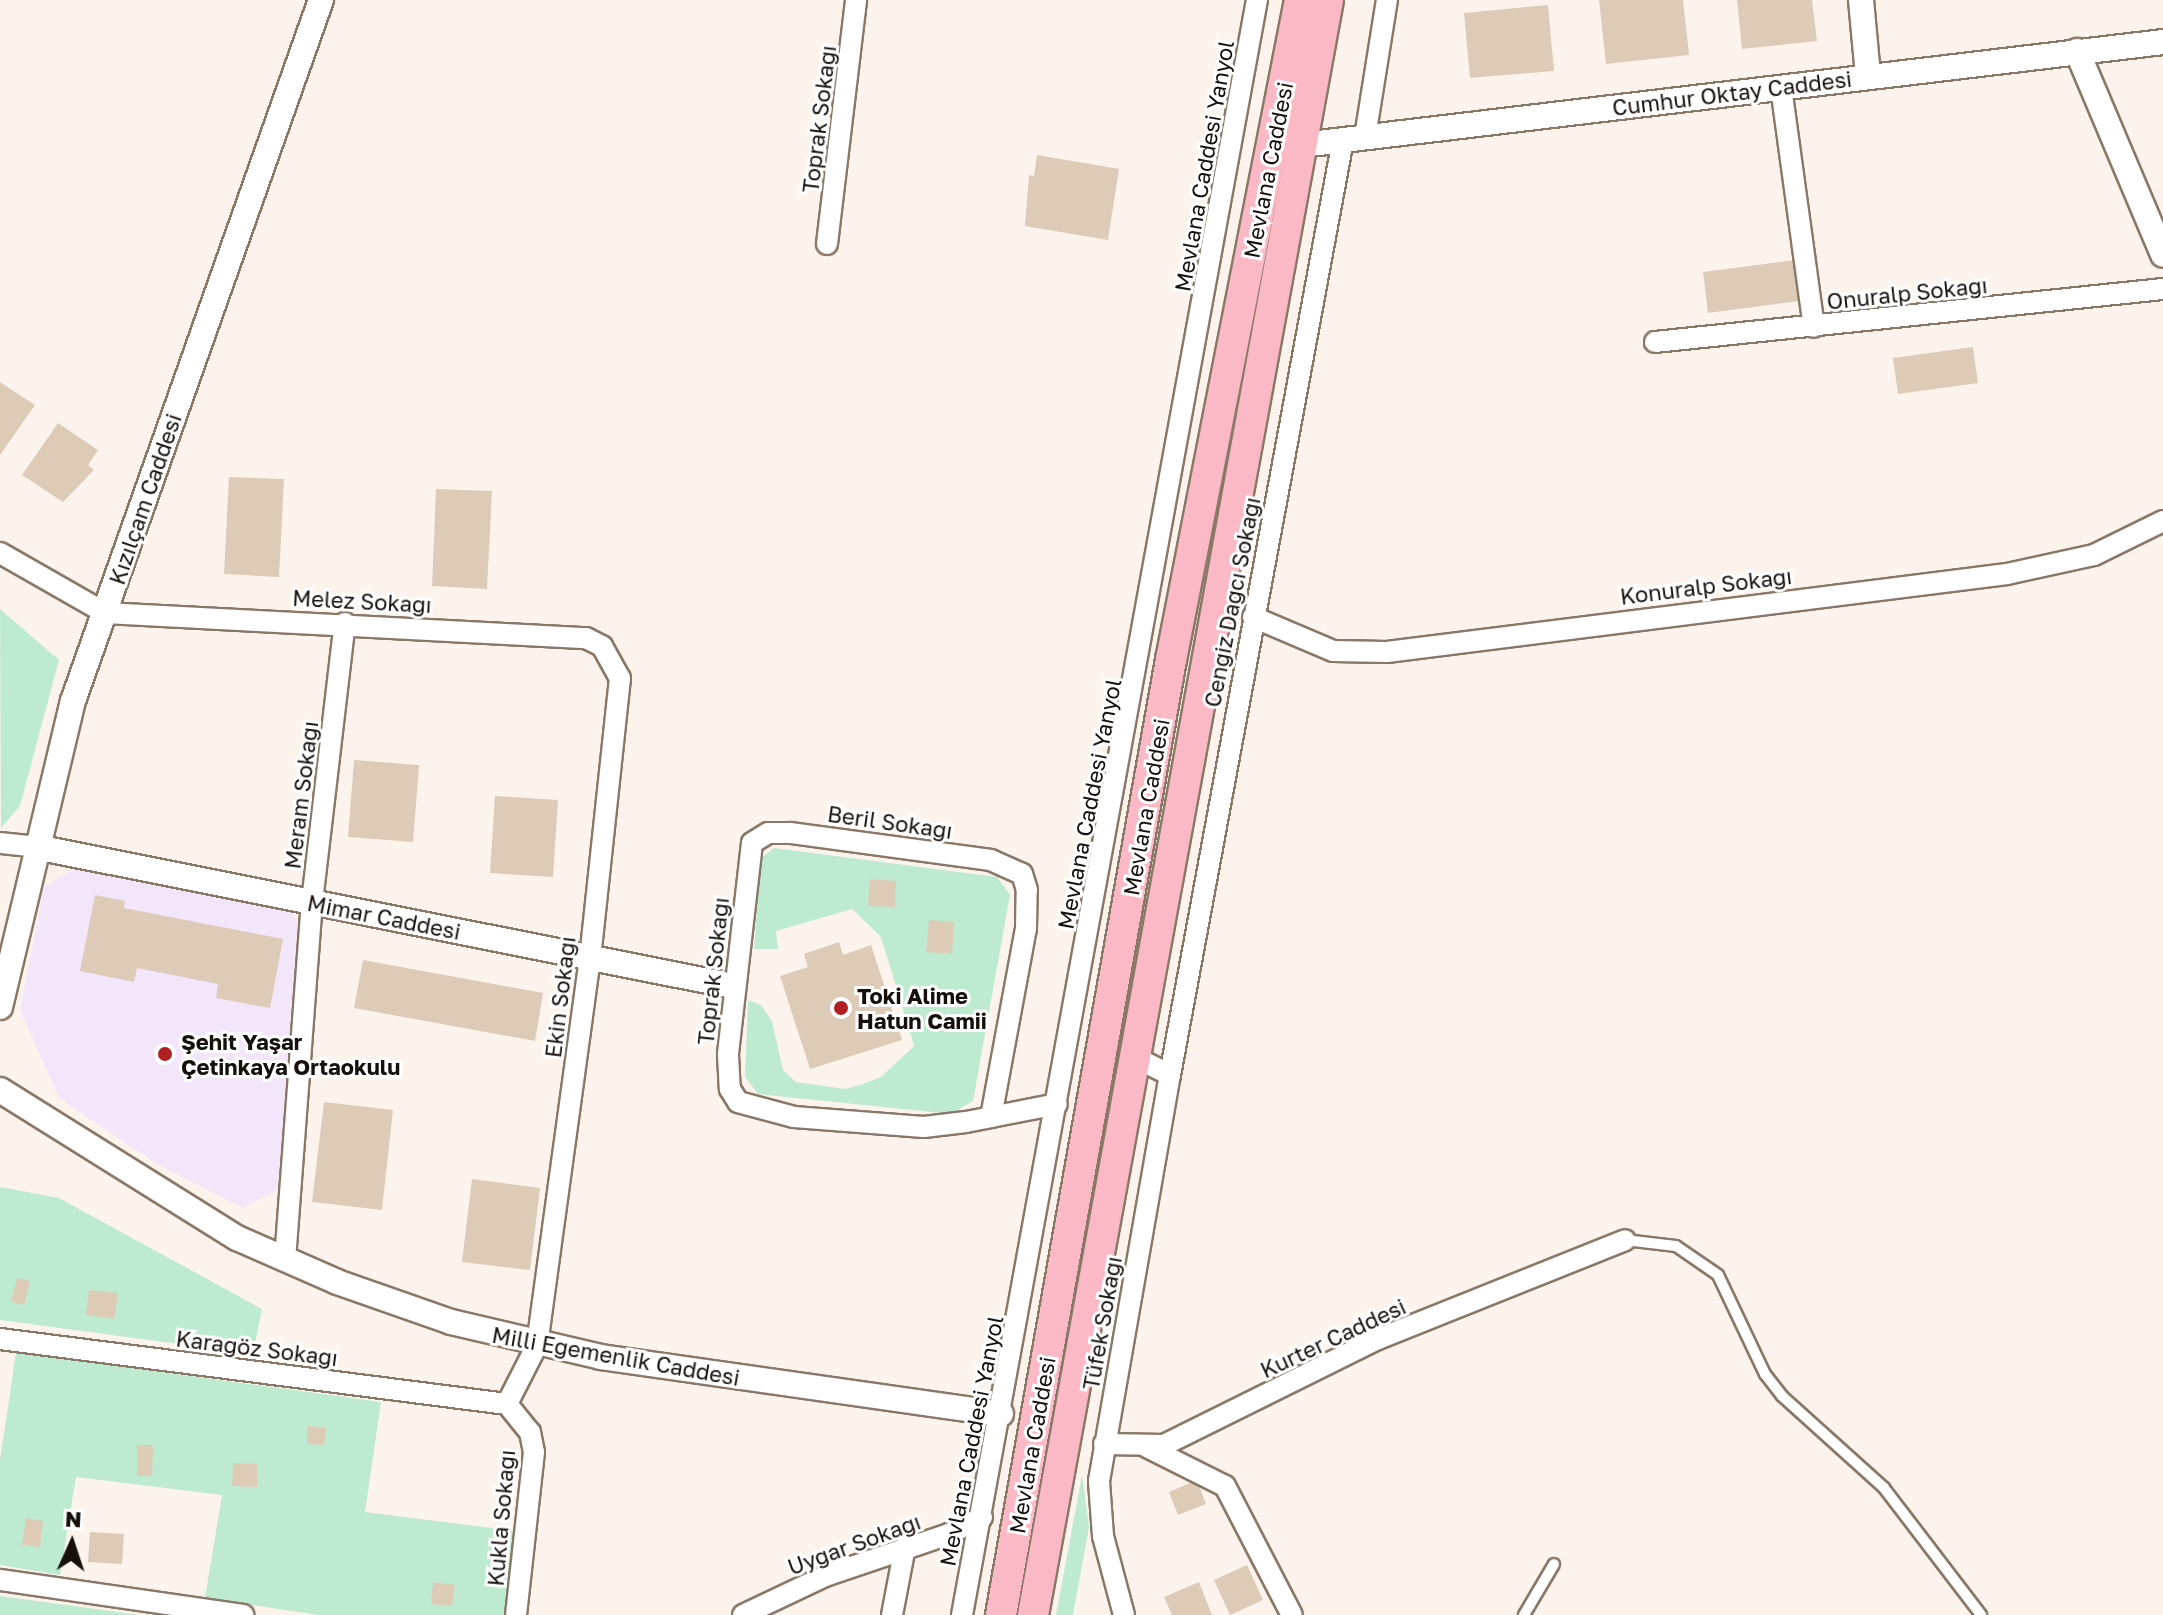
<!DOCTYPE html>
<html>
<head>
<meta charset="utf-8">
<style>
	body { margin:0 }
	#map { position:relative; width:2163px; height:1615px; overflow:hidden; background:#fcf4ec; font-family:"Golos Text",sans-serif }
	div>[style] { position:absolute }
	.education>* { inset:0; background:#f3e6fa }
	.green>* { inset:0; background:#beebcf }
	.building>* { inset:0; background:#ddcab7 }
	.roads { filter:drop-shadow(2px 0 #8a7867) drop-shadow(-2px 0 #8a7867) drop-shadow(0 2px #8a7867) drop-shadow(0 -2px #8a7867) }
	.service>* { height:10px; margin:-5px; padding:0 5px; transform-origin:5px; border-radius:5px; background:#fff }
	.minor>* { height:20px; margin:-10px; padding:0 10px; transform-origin:10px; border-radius:10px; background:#fff }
	.tertiary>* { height:24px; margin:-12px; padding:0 12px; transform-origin:12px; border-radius:12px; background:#fff }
	.primary>* { height:30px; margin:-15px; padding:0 15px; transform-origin:15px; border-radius:15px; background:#fbb9c5 }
	.dots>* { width:22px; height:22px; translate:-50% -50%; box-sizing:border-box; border:4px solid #fff; border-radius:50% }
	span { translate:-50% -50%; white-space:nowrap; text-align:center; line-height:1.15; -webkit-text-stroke:6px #fff; paint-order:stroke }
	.street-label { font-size:22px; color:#17100a }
	.poi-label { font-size:22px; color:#17100a; font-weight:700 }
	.left { translate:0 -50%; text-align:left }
	.north { position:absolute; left:32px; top:1503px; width:80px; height:80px; -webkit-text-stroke:6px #fff; paint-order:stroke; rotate:3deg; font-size:22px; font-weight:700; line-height:32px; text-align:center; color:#17100a }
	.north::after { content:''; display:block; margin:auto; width:28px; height:36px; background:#17100a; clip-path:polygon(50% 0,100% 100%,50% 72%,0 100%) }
</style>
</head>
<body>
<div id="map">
	<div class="education">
		<div style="clip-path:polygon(78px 866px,289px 909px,303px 931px,277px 1190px,243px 1208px,155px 1163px,59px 1098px,20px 1010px,44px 887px)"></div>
	</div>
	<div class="green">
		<div style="clip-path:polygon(0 609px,59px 660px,20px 806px,1px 828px)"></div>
		<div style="clip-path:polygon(774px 848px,997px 877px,1010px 895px,973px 1101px,951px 1114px,758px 1094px,745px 1077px,748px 1000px,761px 1005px,772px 1021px,783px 1070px,796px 1082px,845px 1089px,863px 1084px,881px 1077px,914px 1046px,881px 937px,852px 909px,776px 931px,778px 949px,754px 949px,761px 858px)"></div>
		<div style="clip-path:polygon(0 1187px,59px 1198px,262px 1309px,253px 1354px,0 1320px)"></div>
		<div style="clip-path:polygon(16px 1352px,381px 1402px,365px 1512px,516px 1531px,505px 1615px,318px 1615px,205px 1598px,222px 1495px,76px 1477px,60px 1575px,0 1565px,0 1460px)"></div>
		<div style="clip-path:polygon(1082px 1475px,1089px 1527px,1073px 1615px,1056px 1615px)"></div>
		<div style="clip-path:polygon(0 1596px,111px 1611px,140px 1615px,0 1615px)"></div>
	</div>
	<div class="building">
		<div style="clip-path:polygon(1599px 0,1683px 0,1689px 55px,1606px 64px)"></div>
		<div style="clip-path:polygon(1737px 0,1812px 0,1817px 41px,1742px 49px)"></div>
		<div style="clip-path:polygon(1548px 5px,1554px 71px,1470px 78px,1464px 13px)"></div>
		<div style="clip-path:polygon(1037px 155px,1119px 169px,1108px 240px,1025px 226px,1029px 175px,1034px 176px)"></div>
		<div style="clip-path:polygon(1795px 260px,1800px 301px,1708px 313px,1703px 272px)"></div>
		<div style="clip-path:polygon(1973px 347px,1978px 383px,1898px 394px,1893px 358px)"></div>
		<div style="clip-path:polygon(0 382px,35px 405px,0 455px)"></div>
		<div style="clip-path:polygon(58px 423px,98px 450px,88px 465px,94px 470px,63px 502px,22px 475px)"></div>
		<div style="clip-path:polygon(229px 477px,284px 479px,279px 577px,224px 574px)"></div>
		<div style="clip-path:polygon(436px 489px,492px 491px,487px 589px,432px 586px)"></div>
		<div style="clip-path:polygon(354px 760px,419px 765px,413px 842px,348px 837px)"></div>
		<div style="clip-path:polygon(495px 796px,558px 800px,553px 877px,490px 873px)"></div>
		<div style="clip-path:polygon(870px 879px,896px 881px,895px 907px,868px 906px)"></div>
		<div style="clip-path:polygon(95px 895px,125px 901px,124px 908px,283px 939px,270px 1008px,216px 998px,218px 984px,137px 968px,134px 982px,80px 971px)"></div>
		<div style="clip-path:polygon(929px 920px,954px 922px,952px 954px,926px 952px)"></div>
		<div style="clip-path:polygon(839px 942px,843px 955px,871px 945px,902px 1040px,810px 1069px,780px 976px,808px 967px,804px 954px)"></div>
		<div style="clip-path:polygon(363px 960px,543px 993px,535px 1041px,354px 1008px)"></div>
		<div style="clip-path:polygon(324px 1102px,393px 1110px,382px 1210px,312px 1202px)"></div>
		<div style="clip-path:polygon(472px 1179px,540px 1188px,530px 1270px,462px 1262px)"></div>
		<div style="clip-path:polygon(17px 1278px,30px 1281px,24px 1305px,11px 1302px)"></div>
		<div style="clip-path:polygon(89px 1290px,118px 1293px,114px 1319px,86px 1315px)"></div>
		<div style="clip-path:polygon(308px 1426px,326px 1428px,324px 1445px,307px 1444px)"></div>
		<div style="clip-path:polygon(137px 1445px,153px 1445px,152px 1476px,137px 1476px)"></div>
		<div style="clip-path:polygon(233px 1463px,257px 1464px,257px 1487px,232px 1486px)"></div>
		<div style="clip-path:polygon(1197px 1480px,1206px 1504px,1178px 1515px,1169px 1492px)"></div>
		<div style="clip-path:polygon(26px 1518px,43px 1521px,40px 1547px,22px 1545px)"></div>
		<div style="clip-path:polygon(90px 1532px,124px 1534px,122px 1564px,88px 1562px)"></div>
		<div style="clip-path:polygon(1247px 1565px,1263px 1600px,1230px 1615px,1214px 1580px)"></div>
		<div style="clip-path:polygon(433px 1582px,455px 1585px,452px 1606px,431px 1604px)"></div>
		<div style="clip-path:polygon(1199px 1582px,1212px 1615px,1172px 1615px,1164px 1597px)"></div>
	</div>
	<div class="roads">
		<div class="service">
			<div style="left:1625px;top:1240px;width:51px;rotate:6.7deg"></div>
			<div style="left:1676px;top:1246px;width:51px;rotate:34.6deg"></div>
			<div style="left:1718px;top:1275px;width:110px;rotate:64.6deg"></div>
			<div style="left:1765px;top:1374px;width:28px;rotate:52deg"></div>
			<div style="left:1782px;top:1396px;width:137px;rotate:42deg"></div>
			<div style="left:1884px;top:1488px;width:160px;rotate:52.6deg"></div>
			<div style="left:1524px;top:1615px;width:59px;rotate:-59.5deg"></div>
		</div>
		<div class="minor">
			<div style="left:1781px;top:87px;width:242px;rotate:82.2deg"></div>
			<div style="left:1365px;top:137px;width:139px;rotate:-80.9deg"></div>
			<div style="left:827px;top:244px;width:246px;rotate:-83.2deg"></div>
			<div style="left:1655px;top:342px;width:511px;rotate:-5.96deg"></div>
			<div style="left:0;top:553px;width:121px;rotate:29.7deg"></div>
			<div style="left:105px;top:613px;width:482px;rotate:3deg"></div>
			<div style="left:586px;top:638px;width:18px;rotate:27deg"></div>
			<div style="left:602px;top:646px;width:37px;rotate:61deg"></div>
			<div style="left:620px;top:678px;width:282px;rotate:96.1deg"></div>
			<div style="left:590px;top:958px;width:391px;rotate:97.8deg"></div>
			<div style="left:537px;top:1345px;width:66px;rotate:117deg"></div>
			<div style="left:507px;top:1404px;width:36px;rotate:51deg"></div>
			<div style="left:530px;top:1432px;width:20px;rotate:79deg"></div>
			<div style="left:534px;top:1452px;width:164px;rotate:96.3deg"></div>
			<div style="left:1253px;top:617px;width:87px;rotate:23deg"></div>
			<div style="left:1333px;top:651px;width:54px;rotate:1.1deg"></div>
			<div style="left:1387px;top:652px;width:625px;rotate:-7.17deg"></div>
			<div style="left:2007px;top:574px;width:89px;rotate:-12.3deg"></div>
			<div style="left:2094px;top:555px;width:77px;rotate:-26.2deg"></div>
			<div style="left:0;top:843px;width:36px;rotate:6deg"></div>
			<div style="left:1170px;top:1075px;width:951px;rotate:-79.52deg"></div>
			<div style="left:991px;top:1117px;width:191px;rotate:-79.5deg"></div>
			<div style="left:1026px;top:929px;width:39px;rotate:-89deg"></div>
			<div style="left:1027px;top:890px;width:17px;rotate:-107deg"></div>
			<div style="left:1022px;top:874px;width:34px;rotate:-156deg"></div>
			<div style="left:991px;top:860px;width:203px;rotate:-172.3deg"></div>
			<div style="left:790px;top:833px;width:22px;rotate:180deg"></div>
			<div style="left:768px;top:833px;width:19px;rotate:148deg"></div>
			<div style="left:752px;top:843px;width:213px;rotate:96.5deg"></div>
			<div style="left:728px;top:1055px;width:34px;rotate:87deg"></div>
			<div style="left:730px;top:1089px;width:15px;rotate:58deg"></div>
			<div style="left:738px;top:1102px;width:58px;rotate:15deg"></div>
			<div style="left:794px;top:1117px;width:130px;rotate:4.4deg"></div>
			<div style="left:924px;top:1127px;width:42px;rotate:-6.8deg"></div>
			<div style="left:966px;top:1122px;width:25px;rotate:-11deg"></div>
			<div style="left:991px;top:1117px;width:67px;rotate:-11.1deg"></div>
			<div style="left:285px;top:1260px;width:359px;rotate:-85.7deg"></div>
			<div style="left:312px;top:902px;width:281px;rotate:-83.3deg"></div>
			<div style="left:0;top:1339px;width:511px;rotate:7.31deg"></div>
			<div style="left:1104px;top:1444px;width:60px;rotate:1deg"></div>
			<div style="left:1164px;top:1445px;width:239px;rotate:-26.4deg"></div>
			<div style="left:1378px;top:1339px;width:266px;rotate:-21.8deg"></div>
			<div style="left:1147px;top:1447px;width:87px;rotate:26.6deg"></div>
			<div style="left:1225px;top:1486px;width:145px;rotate:62.6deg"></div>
			<div style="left:0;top:1580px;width:246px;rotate:8.2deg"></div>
			<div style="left:743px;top:1615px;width:91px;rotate:-25.4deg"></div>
			<div style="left:825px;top:1576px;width:131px;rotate:-18.7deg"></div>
			<div style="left:949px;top:1534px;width:37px;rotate:-27deg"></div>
			<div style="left:892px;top:1615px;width:69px;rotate:-79.2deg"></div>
			<div style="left:962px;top:1615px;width:1642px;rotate:-79.65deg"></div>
			<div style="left:1124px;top:1615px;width:82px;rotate:-104.9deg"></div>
			<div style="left:1103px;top:1536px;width:55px;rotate:-94.2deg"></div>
			<div style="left:1099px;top:1481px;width:412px;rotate:-80.1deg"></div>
			<div style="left:1170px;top:1075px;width:37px;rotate:-153deg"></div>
		</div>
		<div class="tertiary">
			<div style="left:1861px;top:0;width:76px;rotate:84.7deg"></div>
			<div style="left:2077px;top:51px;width:221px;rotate:67.1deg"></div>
			<div style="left:1302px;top:145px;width:867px;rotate:-6.82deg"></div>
			<div style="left:36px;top:847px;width:710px;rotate:11.29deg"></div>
			<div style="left:0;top:1007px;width:315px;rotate:-76.6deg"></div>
			<div style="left:73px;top:701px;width:744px;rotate:-70.52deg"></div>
			<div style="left:0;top:1090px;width:279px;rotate:32deg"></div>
			<div style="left:237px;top:1238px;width:109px;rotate:23.7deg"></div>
			<div style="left:337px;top:1282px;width:121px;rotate:19.3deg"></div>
			<div style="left:451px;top:1322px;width:154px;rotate:13.1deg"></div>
			<div style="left:601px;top:1357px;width:404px;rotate:8.1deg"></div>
		</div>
		<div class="primary">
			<div style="left:1001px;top:1615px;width:970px;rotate:-79.91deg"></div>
			<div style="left:1171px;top:660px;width:672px;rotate:-78.94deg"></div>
			<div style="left:1033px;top:1615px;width:1642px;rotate:-79.65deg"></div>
		</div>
	</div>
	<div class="dots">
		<div style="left:841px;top:1008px;background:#b12022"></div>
		<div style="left:165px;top:1054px;background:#b12022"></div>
	</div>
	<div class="street-label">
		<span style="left:1732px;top:93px;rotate:-7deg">Cumhur Oktay Caddesi</span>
		<span style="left:819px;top:119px;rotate:-83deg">Toprak Sokağı</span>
		<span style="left:1204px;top:166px;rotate:-80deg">Mevlana Caddesi Yanyol</span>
		<span style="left:1268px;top:170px;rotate:-79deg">Mevlana Caddesi</span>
		<span style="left:1907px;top:293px;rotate:-6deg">Onuralp Sokağı</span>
		<span style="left:145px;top:499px;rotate:-71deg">Kızılçam Caddesi</span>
		<span style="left:1706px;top:586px;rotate:-7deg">Konuralp Sokağı</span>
		<span style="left:362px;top:601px;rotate:3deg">Melez Sokağı</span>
		<span style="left:1232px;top:602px;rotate:-79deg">Cengiz Dağcı Sokağı</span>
		<span style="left:301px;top:795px;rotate:-83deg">Meram Sokağı</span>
		<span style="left:1089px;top:804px;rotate:-79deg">Mevlana Caddesi Yanyol</span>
		<span style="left:1146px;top:807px;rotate:-80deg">Mevlana Caddesi</span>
		<span style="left:890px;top:822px;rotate:8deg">Beril Sokağı</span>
		<span style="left:384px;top:917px;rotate:11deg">Mimar Caddesi</span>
		<span style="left:713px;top:971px;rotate:-84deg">Toprak Sokağı</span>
		<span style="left:560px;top:997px;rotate:-83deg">Ekin Sokağı</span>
		<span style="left:1102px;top:1323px;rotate:-80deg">Tüfek Sokağı</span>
		<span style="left:1333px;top:1338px;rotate:-25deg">Kurter Caddesi</span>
		<span style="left:257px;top:1348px;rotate:7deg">Karagöz Sokağı</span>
		<span style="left:616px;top:1356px;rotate:10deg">Milli Egemenlik Caddesi</span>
		<span style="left:971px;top:1441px;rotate:-79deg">Mevlana Caddesi Yanyol</span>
		<span style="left:1032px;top:1445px;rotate:-80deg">Mevlana Caddesi</span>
		<span style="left:501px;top:1518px;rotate:-85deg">Kukla Sokağı</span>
		<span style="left:854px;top:1544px;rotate:-20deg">Uygar Sokağı</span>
	</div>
	<div class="poi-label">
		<span class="left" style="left:857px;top:1008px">Toki Alime<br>Hatun Camii</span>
		<span class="left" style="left:181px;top:1054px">Şehit Yaşar<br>Çetinkaya Ortaokulu</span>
	</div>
	<div class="north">N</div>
</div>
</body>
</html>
